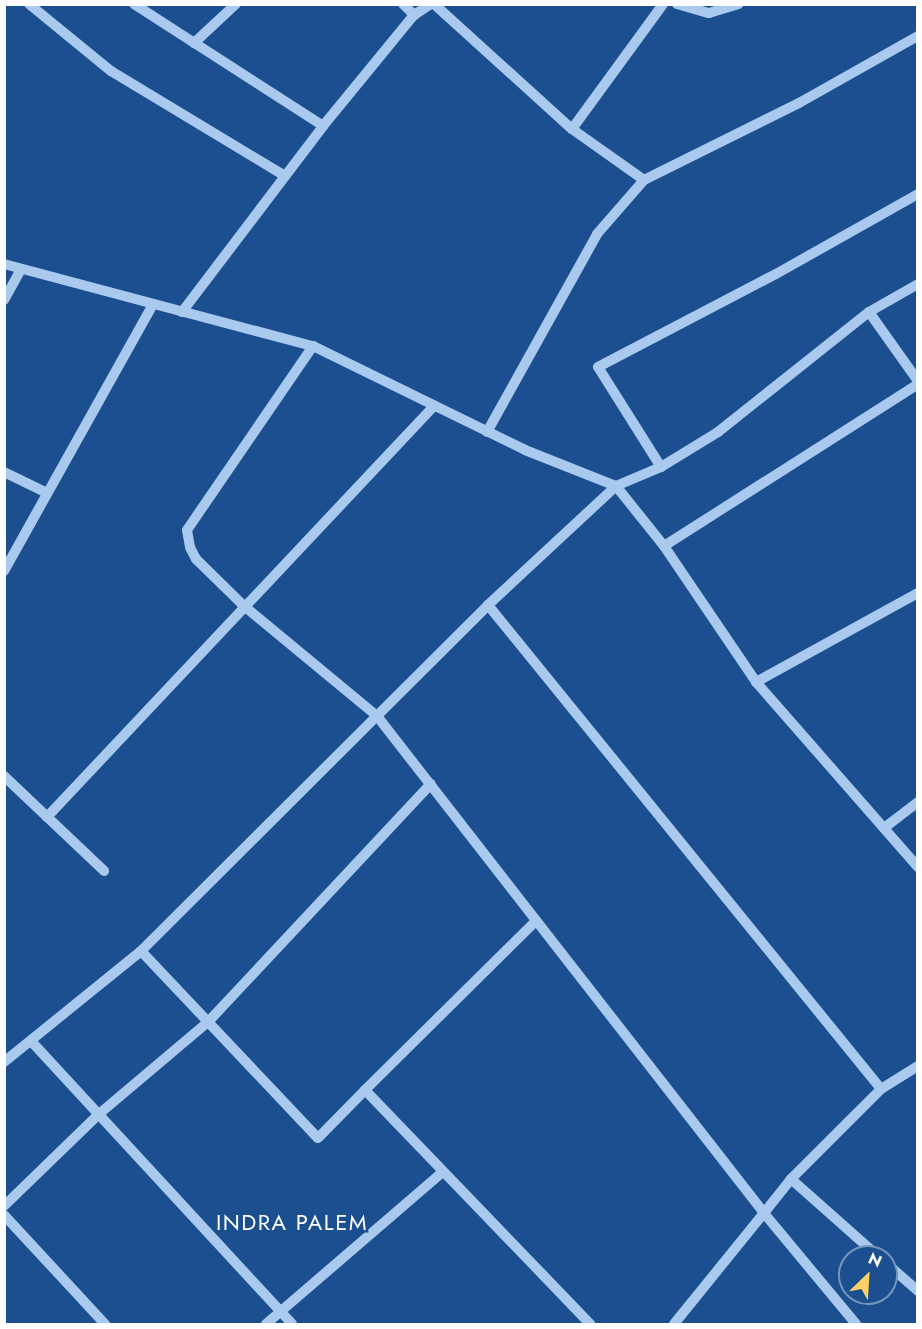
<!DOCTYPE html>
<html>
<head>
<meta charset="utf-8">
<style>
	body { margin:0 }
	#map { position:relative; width:922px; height:1329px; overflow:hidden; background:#1b4f8f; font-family:Jost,sans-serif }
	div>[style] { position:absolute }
	.minor>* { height:10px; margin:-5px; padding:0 5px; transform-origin:5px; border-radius:5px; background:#a9c9ee }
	span { translate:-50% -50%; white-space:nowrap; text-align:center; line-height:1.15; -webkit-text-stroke:5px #1b4f8f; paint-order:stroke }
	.neighbourhood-label { font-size:22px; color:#fff; letter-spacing:1.5px }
	.frame { position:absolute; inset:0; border:6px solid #fff; pointer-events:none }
	.north { position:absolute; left:838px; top:1245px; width:60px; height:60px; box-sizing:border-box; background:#1b4f8f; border:2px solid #7695bc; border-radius:50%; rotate:25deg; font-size:16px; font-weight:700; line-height:24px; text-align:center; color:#fff }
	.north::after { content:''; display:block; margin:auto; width:21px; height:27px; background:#ffd166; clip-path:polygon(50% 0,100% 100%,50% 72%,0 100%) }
</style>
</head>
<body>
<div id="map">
	<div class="minor">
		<div style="left:29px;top:4px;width:106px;rotate:39.3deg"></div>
		<div style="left:111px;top:71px;width:203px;rotate:31.1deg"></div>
		<div style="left:134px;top:4px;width:225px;rotate:32.8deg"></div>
		<div style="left:403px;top:4px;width:16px;rotate:45deg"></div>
		<div style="left:434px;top:4px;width:186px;rotate:42.2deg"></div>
		<div style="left:572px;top:129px;width:88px;rotate:35.3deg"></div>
		<div style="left:644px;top:180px;width:173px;rotate:-26.4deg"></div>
		<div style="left:799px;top:103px;width:137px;rotate:-29.4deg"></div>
		<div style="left:677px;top:4px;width:33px;rotate:16deg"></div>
		<div style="left:709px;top:13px;width:31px;rotate:-17deg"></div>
		<div style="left:194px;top:43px;width:57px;rotate:-42.9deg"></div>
		<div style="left:572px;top:129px;width:155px;rotate:-53.9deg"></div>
		<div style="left:4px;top:264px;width:320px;rotate:14.9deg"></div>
		<div style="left:4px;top:300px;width:35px;rotate:-61deg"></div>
		<div style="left:182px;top:312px;width:233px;rotate:-52.8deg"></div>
		<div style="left:323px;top:126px;width:144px;rotate:-50.7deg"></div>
		<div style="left:414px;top:15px;width:20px;rotate:-33deg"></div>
		<div style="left:869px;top:312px;width:85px;rotate:54.6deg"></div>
		<div style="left:487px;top:432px;width:227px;rotate:-60.9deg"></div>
		<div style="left:597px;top:234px;width:72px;rotate:-49deg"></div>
		<div style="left:661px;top:467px;width:118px;rotate:-122.2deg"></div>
		<div style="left:598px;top:367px;width:201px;rotate:-27.6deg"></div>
		<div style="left:776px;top:274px;width:163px;rotate:-29.4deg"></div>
		<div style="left:4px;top:472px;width:48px;rotate:26deg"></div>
		<div style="left:664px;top:546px;width:301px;rotate:-32.5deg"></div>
		<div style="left:4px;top:571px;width:306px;rotate:-60.8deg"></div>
		<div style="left:488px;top:605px;width:623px;rotate:50.92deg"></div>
		<div style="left:756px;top:682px;width:185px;rotate:-28.8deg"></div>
		<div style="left:4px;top:776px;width:138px;rotate:43.5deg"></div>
		<div style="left:47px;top:817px;width:565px;rotate:-46.72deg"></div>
		<div style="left:884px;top:828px;width:43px;rotate:-37.4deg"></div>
		<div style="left:141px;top:951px;width:257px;rotate:46.6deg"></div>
		<div style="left:318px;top:1138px;width:67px;rotate:-45.6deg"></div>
		<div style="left:365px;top:1090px;width:325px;rotate:46.1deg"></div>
		<div style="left:31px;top:1041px;width:385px;rotate:47.3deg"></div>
		<div style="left:4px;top:1062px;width:176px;rotate:-39deg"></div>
		<div style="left:141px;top:951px;width:490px;rotate:-44.9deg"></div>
		<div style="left:488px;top:605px;width:175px;rotate:-42.9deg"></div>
		<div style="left:616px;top:486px;width:77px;rotate:51.3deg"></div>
		<div style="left:664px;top:546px;width:164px;rotate:55.9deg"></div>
		<div style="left:756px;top:682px;width:246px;rotate:48.8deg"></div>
		<div style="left:365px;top:1090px;width:240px;rotate:-44.7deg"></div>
		<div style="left:791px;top:1179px;width:118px;rotate:41.6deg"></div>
		<div style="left:4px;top:1206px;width:132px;rotate:-44.1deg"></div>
		<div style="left:99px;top:1114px;width:143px;rotate:-40.2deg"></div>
		<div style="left:208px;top:1022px;width:326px;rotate:-46.9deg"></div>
		<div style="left:4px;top:1215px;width:149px;rotate:47.2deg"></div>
		<div style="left:886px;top:1263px;width:43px;rotate:41.2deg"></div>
		<div style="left:266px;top:1324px;width:233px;rotate:-40.7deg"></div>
		<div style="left:674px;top:1324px;width:143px;rotate:-51deg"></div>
		<div style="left:764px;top:1213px;width:630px;rotate:-127.91deg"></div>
		<div style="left:377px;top:716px;width:173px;rotate:-140.4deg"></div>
		<div style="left:244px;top:606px;width:67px;rotate:-135.6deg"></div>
		<div style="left:196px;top:559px;width:13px;rotate:-117deg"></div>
		<div style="left:190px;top:547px;width:17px;rotate:-100deg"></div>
		<div style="left:187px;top:530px;width:223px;rotate:-55.6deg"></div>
		<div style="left:313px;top:346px;width:236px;rotate:26.1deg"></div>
		<div style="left:525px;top:450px;width:98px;rotate:21.6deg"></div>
		<div style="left:616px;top:486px;width:49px;rotate:-22.9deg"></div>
		<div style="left:661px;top:467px;width:67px;rotate:-31.6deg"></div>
		<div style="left:718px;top:432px;width:193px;rotate:-38.5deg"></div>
		<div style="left:869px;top:312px;width:56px;rotate:-29.7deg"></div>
		<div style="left:856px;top:1324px;width:144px;rotate:-129.7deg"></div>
		<div style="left:764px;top:1213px;width:43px;rotate:-51.5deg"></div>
		<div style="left:791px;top:1179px;width:127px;rotate:-45deg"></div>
		<div style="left:881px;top:1089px;width:44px;rotate:-31.9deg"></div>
	</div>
	<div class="neighbourhood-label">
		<span style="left:292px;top:1223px">INDRA PALEM</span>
	</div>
	<div class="frame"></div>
	<div class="north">N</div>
</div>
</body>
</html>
